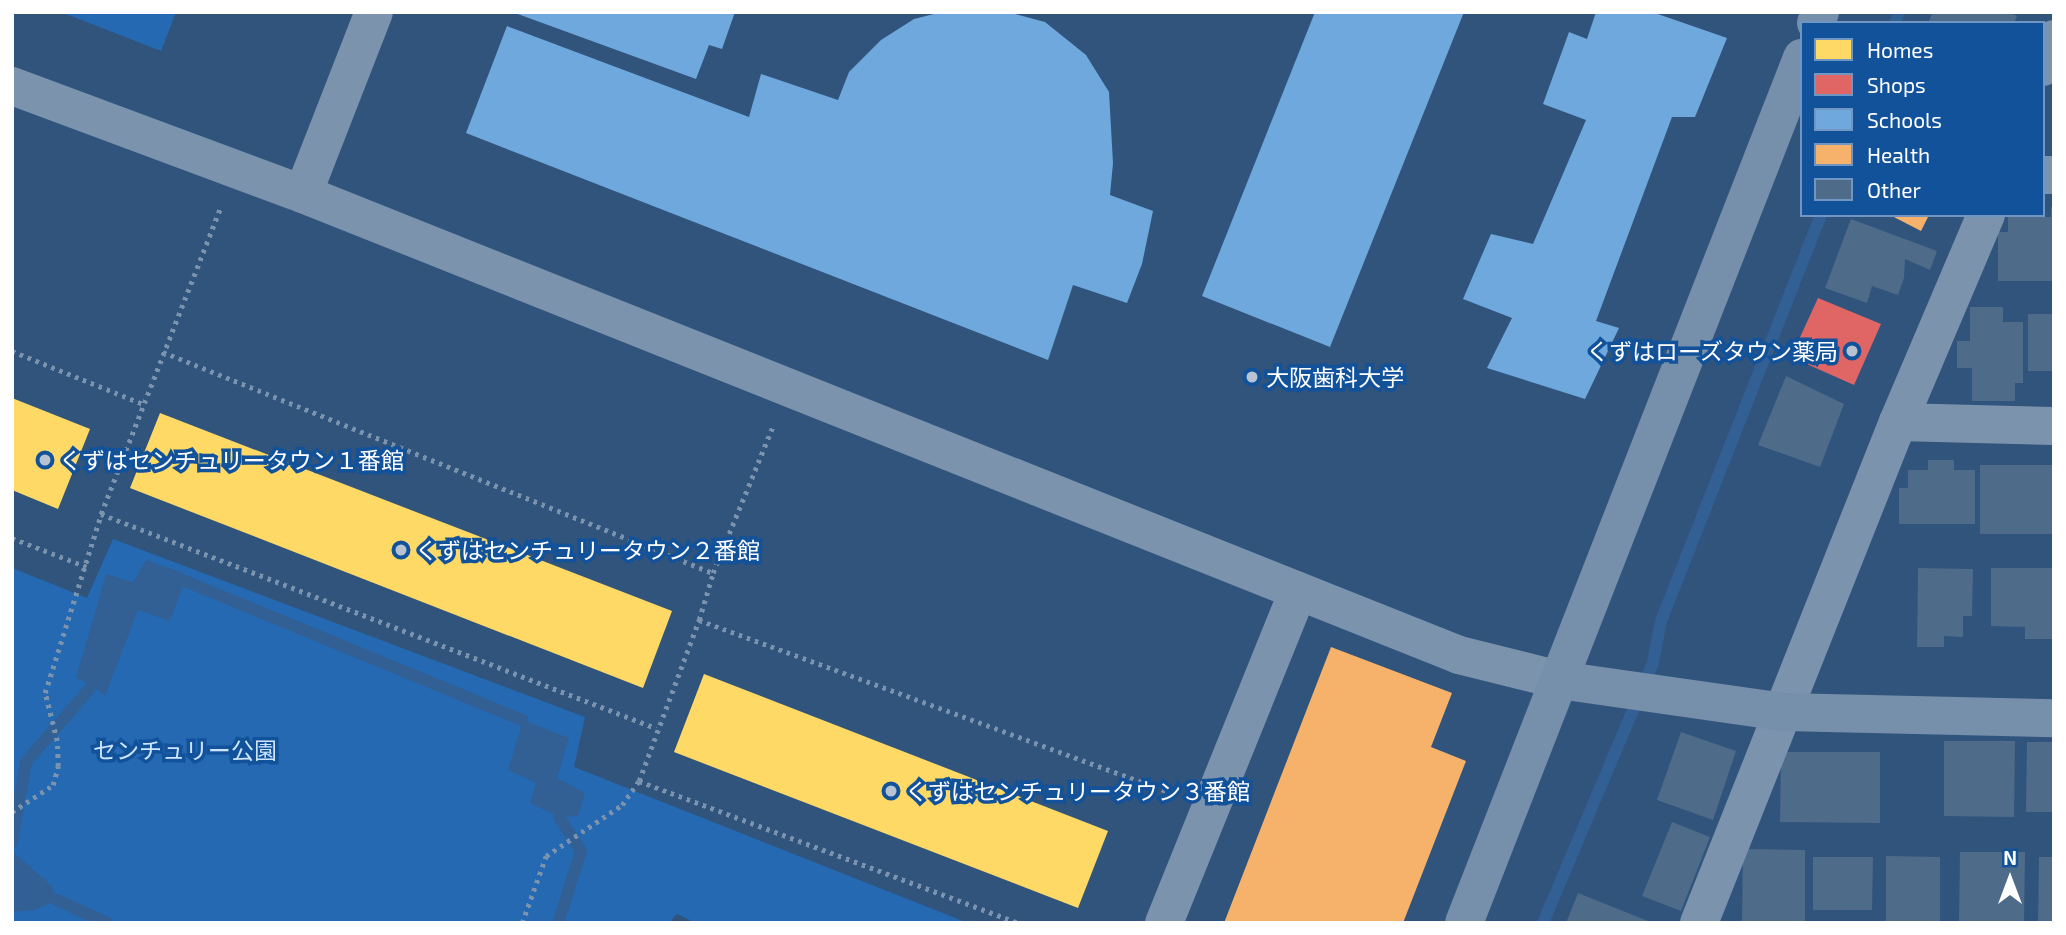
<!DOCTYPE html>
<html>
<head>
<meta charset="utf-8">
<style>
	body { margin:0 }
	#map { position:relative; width:2066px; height:935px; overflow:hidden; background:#30547c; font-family:"Exo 2","Noto Sans JP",sans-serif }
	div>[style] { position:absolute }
	.green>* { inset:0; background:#2569b2 }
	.water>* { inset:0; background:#326095 }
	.homes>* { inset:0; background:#ffd966 }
	.shops>* { inset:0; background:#e06666 }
	.schools>* { inset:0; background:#6fa8dc }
	.health>* { inset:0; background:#f6b26b }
	.stream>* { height:12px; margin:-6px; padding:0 6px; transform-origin:6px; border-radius:6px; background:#326095 }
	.building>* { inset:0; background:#4e6b8a }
	.path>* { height:4.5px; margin-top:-2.25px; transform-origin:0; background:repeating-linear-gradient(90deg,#7b93ad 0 3.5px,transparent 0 8.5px) }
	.street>* { height:38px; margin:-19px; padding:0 19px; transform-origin:19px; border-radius:19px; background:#7b93ad }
	.secondary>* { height:38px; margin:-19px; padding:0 19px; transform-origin:19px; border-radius:19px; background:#768faa }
	.dots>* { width:19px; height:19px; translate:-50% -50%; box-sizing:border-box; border:4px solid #11529b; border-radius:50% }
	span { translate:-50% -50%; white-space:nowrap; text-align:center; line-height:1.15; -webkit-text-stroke:7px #11529b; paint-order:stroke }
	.poi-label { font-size:23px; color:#fff }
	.right { translate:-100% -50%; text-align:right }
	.left { translate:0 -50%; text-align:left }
	.park-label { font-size:23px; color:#cde5fe }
	.frame { position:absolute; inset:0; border:14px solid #fff; pointer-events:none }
	.legend { position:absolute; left:1800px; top:21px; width:245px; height:196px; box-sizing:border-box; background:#11529b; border:2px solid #7097c3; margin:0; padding:9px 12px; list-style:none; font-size:21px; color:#fff }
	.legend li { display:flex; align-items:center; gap:14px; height:35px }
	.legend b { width:35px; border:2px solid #7097c3 }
	.north { position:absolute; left:1975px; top:844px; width:70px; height:70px; -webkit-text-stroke:5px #11529b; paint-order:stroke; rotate:0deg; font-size:19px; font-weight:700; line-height:28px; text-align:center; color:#fff }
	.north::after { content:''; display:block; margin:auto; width:24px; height:32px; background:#fff; clip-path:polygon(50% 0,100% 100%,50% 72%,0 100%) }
</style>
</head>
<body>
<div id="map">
	<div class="green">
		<div style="clip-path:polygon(61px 12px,176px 12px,161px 51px)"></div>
		<div style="clip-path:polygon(113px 539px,585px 717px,574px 767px,968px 923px,696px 923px,677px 914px,669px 923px,12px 923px,12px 568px,87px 598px)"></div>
	</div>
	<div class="water">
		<div style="clip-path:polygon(146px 560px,183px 573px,185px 581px,170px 621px,138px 610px,105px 696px,93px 685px,76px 678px,106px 574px,133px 582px)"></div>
		<div style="clip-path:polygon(523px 720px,569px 738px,557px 778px,585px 793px,578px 816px,559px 817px,530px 803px,536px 783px,508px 770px)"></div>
		<div style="clip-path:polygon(12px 851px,52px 886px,57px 900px,35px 910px,12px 912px)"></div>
	</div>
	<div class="homes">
		<div style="clip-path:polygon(12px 398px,90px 429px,58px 509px,12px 490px)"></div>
		<div style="clip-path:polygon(160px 413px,672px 611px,643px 688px,130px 488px)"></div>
		<div style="clip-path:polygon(704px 674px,1108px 831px,1078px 908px,674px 752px)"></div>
	</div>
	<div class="shops">
		<div style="clip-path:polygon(1818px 298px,1881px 324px,1854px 385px,1791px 357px)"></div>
	</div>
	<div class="schools">
		<div style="clip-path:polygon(735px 12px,722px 49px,709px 45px,696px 79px,515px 13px)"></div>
		<div style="clip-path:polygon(942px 12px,1008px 12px,1045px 22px,1086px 55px,1109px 92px,1113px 163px,1110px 195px,1153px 211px,1142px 264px,1127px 303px,1073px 285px,1048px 360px,466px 133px,507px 26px,749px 117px,761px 74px,838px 100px,849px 72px,881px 40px,914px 19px)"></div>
		<div style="clip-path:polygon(1315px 12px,1464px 12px,1330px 347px,1202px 296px)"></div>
		<div style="clip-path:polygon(1596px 12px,1652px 12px,1727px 38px,1695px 117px,1672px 117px,1596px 321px,1619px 328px,1585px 399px,1487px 368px,1512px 318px,1463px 299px,1491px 234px,1533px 244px,1586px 120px,1543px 104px,1569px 32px,1587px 39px)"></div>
	</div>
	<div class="health">
		<div style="clip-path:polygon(1890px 215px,1929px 215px,1921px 231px)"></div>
		<div style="clip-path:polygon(1331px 647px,1452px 693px,1431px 747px,1466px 761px,1403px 923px,1224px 923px)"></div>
	</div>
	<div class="stream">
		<div style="left:1895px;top:23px;width:12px;rotate:-70deg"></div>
		<div style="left:185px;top:581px;width:365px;rotate:22.4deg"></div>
		<div style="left:12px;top:842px;width:81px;rotate:-80.1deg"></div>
		<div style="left:26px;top:762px;width:102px;rotate:-49deg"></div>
		<div style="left:57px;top:900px;width:55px;rotate:24.7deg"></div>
		<div style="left:558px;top:923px;width:76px;rotate:-72.3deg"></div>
		<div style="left:581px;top:851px;width:40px;rotate:-122.9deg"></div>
		<div style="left:1543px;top:923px;width:283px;rotate:-67.1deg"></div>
		<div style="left:1653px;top:662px;width:42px;rotate:-79deg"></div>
		<div style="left:1661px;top:621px;width:436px;rotate:-68.5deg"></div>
	</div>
	<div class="building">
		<div style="clip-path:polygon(1933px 12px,2008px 12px,2017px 16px,2014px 23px,1928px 23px)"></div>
		<div style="clip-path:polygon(2051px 207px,2054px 207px,2054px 281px,1998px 281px,1998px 232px,2008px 232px,2008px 217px,2051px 217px)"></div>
		<div style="clip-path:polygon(1851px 219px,1937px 251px,1930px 270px,1905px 259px,1904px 278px,1898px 295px,1872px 286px,1867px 303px,1825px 288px)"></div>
		<div style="clip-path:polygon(1970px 307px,2003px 307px,2003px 322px,2023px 322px,2023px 383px,2015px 383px,2015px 401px,1972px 401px,1972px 368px,1957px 368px,1957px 341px,1970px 341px)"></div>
		<div style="clip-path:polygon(2028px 314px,2054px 314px,2054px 371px,2028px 371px)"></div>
		<div style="clip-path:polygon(1786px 376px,1844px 404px,1820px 467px,1758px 445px)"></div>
		<div style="clip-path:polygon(1928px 460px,1954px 460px,1954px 470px,1975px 470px,1975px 524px,1899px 524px,1899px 488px,1908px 488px,1908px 470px,1928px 470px)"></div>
		<div style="clip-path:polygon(1980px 465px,2054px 465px,2054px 534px,1980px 534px)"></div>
		<div style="clip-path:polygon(1918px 568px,1973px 569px,1972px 616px,1963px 616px,1963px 637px,1944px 636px,1944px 647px,1917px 647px)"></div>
		<div style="clip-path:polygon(1991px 568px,2054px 568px,2054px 639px,2025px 639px,2025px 627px,1991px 626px)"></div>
		<div style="clip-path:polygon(1681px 732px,1736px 751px,1713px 820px,1657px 800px)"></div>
		<div style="clip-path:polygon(1944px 741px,2015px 741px,2014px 817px,1944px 816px)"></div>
		<div style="clip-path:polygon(2027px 742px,2054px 742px,2054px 812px,2026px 812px)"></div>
		<div style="clip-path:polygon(1781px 752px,1880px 752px,1880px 823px,1780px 822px)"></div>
		<div style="clip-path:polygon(1672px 822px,1710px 837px,1681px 911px,1642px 896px)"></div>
		<div style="clip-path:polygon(1743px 849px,1805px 850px,1805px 923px,1742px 923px)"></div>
		<div style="clip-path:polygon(1960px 852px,2025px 852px,2024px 923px,1959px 923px)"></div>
		<div style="clip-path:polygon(1886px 856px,1940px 857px,1940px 923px,1886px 923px)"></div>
		<div style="clip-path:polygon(1813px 857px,1873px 857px,1872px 910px,1813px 910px)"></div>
		<div style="clip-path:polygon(2039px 857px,2054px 857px,2054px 923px,2038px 923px)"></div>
		<div style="clip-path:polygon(1578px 893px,1653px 923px,1566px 923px)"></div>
	</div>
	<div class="path">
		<div style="left:12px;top:351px;width:141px;rotate:22deg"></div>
		<div style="left:163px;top:352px;width:593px;rotate:21.89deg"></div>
		<div style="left:101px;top:514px;width:595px;rotate:21.09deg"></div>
		<div style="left:12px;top:538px;width:80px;rotate:21.1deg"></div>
		<div style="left:699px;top:620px;width:504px;rotate:20.09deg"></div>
		<div style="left:639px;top:781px;width:405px;rotate:20.5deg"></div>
		<div style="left:12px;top:812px;width:49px;rotate:-33.4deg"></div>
		<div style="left:53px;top:785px;width:20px;rotate:-75deg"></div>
		<div style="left:58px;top:766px;width:25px;rotate:-92deg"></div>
		<div style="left:57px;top:741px;width:49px;rotate:-104deg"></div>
		<div style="left:45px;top:693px;width:188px;rotate:-72.6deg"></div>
		<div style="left:101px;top:514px;width:328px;rotate:-68.7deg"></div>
		<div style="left:522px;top:923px;width:71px;rotate:-70.3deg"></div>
		<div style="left:546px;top:856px;width:92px;rotate:-33.9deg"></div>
		<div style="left:622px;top:805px;width:29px;rotate:-55deg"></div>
		<div style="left:639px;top:781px;width:172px;rotate:-69.6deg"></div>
		<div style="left:699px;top:620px;width:49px;rotate:-73.4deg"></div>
		<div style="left:713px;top:573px;width:159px;rotate:-67.8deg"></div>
	</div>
	<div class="street">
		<div style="left:2043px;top:67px;width:30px;rotate:-69deg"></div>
		<div style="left:12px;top:86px;width:310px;rotate:20.4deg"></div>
		<div style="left:303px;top:194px;width:1245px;rotate:21.74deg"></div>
		<div style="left:1459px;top:655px;width:103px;rotate:14deg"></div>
		<div style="left:2043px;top:175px;width:11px"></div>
		<div style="left:303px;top:194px;width:195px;rotate:-68.7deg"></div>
		<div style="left:1898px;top:422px;width:156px;rotate:1.5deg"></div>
		<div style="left:1164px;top:923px;width:358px;rotate:-68deg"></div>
		<div style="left:1699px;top:923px;width:539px;rotate:-68.34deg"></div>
		<div style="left:1898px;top:422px;width:225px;rotate:-67deg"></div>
	</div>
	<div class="secondary">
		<div style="left:1816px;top:23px;width:12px;rotate:-70deg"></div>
		<div style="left:1559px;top:680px;width:226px;rotate:8.1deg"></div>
		<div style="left:1783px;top:712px;width:271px;rotate:1.3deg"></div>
		<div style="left:1464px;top:923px;width:929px;rotate:-68.66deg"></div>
	</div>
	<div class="dots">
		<div style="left:1852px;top:351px;background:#b7c3d1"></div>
		<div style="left:1252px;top:377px;background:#b7c3d1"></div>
		<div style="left:45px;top:460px;background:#b7c3d1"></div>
		<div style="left:401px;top:550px;background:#b7c3d1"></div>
		<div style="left:891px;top:791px;background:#b7c3d1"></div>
	</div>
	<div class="poi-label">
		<span class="right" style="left:1838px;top:351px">くずはローズタウン薬局</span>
		<span class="left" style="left:1266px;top:377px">大阪歯科大学</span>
		<span class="left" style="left:59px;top:460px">くずはセンチュリータウン１番館</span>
		<span class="left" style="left:415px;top:550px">くずはセンチュリータウン２番館</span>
		<span class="left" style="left:905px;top:791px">くずはセンチュリータウン３番館</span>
	</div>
	<div class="park-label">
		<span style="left:185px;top:750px">センチュリー公園</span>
	</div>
	<div class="frame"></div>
	<ul class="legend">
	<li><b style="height:19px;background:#ffd966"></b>Homes</li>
	<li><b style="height:19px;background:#e06666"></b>Shops</li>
	<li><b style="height:19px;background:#6fa8dc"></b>Schools</li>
	<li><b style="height:19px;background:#f6b26b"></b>Health</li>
	<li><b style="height:19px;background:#4e6b8a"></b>Other</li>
	</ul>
	<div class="north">N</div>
</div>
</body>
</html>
